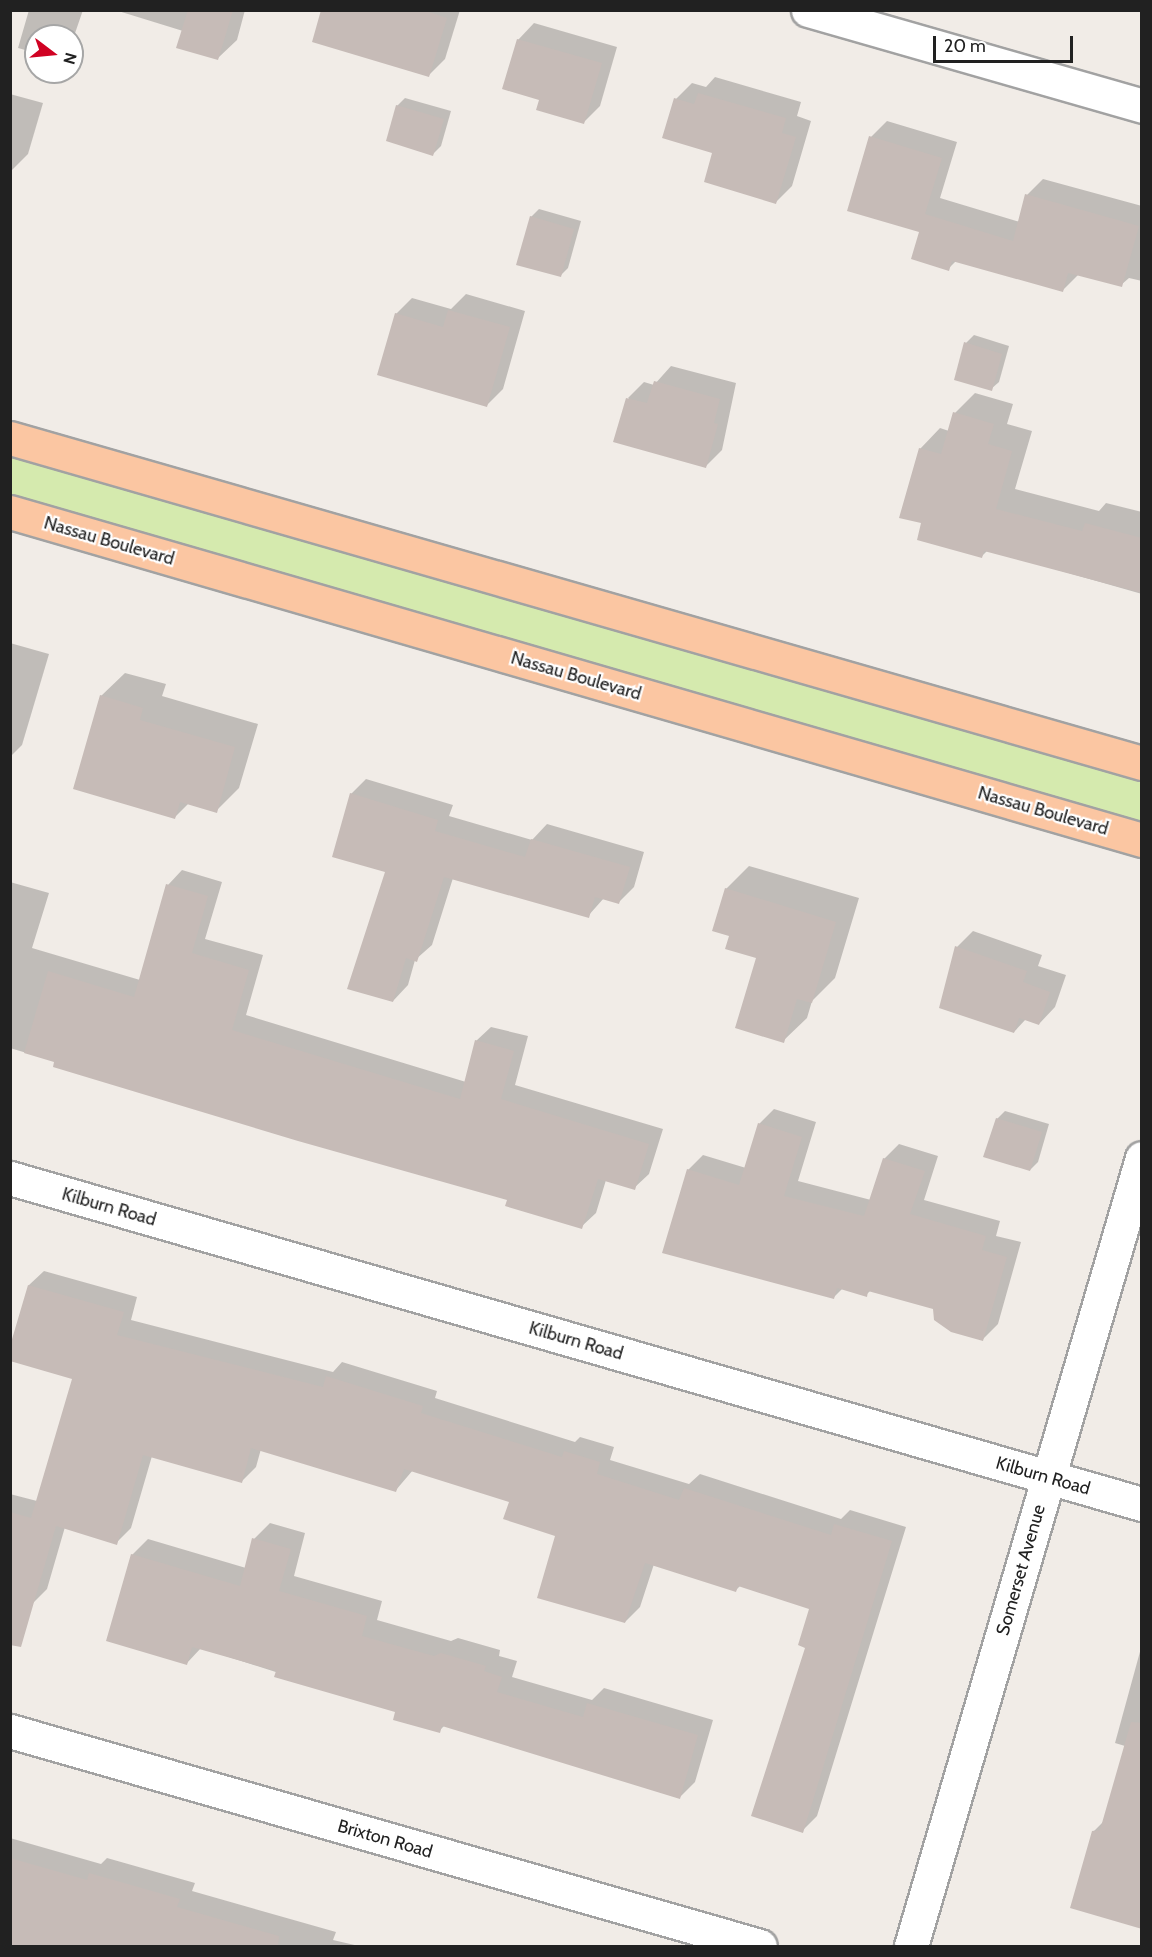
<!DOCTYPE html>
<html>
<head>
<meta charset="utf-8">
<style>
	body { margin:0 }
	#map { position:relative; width:1152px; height:1957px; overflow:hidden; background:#f1ece7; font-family:Cabin,sans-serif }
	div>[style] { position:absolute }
	.grass>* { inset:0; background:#d5eaae }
	.shadow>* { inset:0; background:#0003 }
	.building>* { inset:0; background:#c6bbb7 }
	.roads { filter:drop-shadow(2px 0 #a2a2a2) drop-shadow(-2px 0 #a2a2a2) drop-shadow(0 2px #a2a2a2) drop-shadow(0 -2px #a2a2a2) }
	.minor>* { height:33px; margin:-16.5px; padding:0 16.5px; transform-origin:16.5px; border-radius:16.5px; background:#fff }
	.major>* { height:33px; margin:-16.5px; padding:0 16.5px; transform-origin:16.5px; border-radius:16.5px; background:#fbc6a2 }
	span { translate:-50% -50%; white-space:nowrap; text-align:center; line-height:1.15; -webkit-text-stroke:4.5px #fff; paint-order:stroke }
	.street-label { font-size:18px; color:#212121 }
	.frame { position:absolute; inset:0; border:12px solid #212121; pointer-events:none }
	.north { position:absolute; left:24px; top:24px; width:60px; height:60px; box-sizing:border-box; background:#fff; border:2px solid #a6a6a6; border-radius:50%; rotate:106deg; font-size:16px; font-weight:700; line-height:24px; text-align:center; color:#212121 }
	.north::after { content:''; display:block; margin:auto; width:21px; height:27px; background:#d00223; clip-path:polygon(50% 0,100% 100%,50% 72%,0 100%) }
	.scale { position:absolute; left:933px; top:36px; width:140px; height:27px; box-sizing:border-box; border:3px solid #212121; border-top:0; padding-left:8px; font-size:18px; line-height:21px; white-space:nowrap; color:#212121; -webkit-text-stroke:4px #fff; paint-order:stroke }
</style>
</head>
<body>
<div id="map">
	<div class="grass">
		<div style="clip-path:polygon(10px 446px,1141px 770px,1141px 840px,11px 515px)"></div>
	</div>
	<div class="shadow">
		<div style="clip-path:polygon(29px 10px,83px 10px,72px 42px,72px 36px,36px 36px,36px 53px,18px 48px)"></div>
		<div style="clip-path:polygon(115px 10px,245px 10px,237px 40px,218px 58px,183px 31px)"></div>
		<div style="clip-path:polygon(323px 10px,460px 10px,445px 59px,429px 75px)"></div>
		<div style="clip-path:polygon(534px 23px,617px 47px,600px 106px,584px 122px,541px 99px,518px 40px)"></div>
		<div style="clip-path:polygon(715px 77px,801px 102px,797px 116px,811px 121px,792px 186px,776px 202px,714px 152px,676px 99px,692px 83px,706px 87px)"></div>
		<div style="clip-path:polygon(10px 94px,43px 103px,28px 154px,10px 172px)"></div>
		<div style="clip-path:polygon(405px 98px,451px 111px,441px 146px,433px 154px,397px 106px)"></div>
		<div style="clip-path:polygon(887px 121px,957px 142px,940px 198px,1020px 222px,1027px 195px,1043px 179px,1142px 206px,1142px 281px,1129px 278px,1121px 285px,1079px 274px,1062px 291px,957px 260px,948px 269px,921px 231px,871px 137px)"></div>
		<div style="clip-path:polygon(539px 209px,581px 221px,568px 268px,560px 276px,531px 217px)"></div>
		<div style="clip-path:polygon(466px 294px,525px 311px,503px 389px,487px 405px,396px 314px,412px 298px,451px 309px)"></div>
		<div style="clip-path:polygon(974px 335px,1009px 346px,999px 382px,991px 389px,966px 343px)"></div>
		<div style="clip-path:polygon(671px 366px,736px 383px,722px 450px,706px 466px,628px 398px,644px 382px,654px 385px)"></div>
		<div style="clip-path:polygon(975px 393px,1013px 404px,1007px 424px,1032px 431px,1015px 489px,1099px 511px,1106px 503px,1142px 512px,1142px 594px,988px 550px,982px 556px,923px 522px,920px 449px,940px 428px,949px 431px,955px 413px)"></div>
		<div style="clip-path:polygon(10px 643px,49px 654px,22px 745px,10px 757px)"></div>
		<div style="clip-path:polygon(125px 673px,166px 684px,162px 696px,258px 724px,239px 788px,216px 811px,189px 803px,175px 817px,101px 696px)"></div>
		<div style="clip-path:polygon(366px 779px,453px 805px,449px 816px,532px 840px,547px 824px,644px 852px,634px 887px,619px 902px,604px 898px,588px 916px,453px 878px,432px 945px,415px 960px,408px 985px,393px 1001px,386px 871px,351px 794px)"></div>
		<div style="clip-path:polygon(749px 866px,859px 898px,835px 978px,812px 1001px,807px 1018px,783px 1041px,758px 957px,731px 935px,726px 889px)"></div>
		<div style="clip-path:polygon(182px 870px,222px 882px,205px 939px,263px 955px,246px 1015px,466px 1082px,476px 1041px,491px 1027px,528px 1036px,515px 1085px,663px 1129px,649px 1174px,634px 1188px,606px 1180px,596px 1213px,581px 1227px,509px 1198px,10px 1048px,10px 882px,49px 893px,32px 948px,140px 980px,168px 885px)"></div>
		<div style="clip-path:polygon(973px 931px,1042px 955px,1038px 966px,1066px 975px,1055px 1007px,1039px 1024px,1026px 1019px,1014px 1032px,957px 947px)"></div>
		<div style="clip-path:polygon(774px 1109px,816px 1122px,798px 1181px,871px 1200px,884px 1159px,899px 1144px,938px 1156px,924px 1200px,1000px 1221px,996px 1236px,1021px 1242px,998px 1324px,983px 1339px,935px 1308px,871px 1290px,866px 1295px,843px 1288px,833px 1298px,688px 1170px,703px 1155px,746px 1168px,759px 1124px)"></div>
		<div style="clip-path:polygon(1005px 1111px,1049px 1124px,1038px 1162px,1030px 1170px,997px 1119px)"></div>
		<div style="clip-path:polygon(44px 1271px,137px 1297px,131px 1320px,333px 1372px,342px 1362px,437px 1391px,435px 1398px,575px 1442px,580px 1437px,614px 1447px,610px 1460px,689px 1484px,700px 1474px,841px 1519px,850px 1510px,906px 1527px,817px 1816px,802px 1831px,811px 1608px,741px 1585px,736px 1590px,654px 1564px,640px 1607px,625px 1622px,557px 1535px,511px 1501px,413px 1470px,396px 1490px,261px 1449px,256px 1467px,241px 1482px,152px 1456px,131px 1528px,116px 1543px,65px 1527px,47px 1589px,32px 1604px,10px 1598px,10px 1494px,37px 1501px,74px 1378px,10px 1351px,29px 1285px)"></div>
		<div style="clip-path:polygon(270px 1523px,305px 1533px,294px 1576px,382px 1601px,377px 1620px,451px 1641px,458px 1638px,500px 1650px,499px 1656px,517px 1661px,512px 1677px,592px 1700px,604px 1688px,713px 1720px,695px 1782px,679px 1798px,445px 1725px,439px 1731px,397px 1711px,201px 1648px,187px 1663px,132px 1555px,148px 1539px,246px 1568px,254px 1539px)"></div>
		<div style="clip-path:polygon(1141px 1648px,1142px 1647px,1142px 1927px,1094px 1831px,1104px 1821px,1125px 1746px,1115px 1743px)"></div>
		<div style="clip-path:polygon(10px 1838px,101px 1864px,107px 1858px,195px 1883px,192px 1891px,336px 1932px,333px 1940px,359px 1946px,10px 1946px)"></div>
	</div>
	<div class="building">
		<div style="clip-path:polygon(188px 10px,233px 10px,218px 60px,176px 48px)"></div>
		<div style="clip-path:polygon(321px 10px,423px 10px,447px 18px,429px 77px,312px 42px)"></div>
		<div style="clip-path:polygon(517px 39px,602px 63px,584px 124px,536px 110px,539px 100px,502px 89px)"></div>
		<div style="clip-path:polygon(698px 93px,786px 118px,782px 133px,796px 137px,776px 204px,704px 182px,712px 153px,662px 138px,674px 98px,694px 104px)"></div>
		<div style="clip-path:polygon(396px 105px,444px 119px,433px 156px,386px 141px)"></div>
		<div style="clip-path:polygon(869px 136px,942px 158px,925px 214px,1013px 241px,1025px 194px,1139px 226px,1122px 287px,1068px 273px,1063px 292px,952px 261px,949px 271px,911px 259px,919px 232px,847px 211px)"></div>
		<div style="clip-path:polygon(530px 216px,574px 229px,561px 277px,516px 265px)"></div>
		<div style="clip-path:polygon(448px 310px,510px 327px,487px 407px,377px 375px,395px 313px,443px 327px)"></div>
		<div style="clip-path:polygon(964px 342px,1002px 354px,992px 391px,954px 380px)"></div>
		<div style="clip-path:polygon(654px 381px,720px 399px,714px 423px,718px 424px,706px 468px,613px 442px,626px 398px,647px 403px)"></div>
		<div style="clip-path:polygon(953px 412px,994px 424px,988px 444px,1012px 451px,996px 509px,1082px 531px,1085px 523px,1142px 538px,1142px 593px,984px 551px,982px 558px,917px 540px,921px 523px,899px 518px,919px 448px,941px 454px)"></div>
		<div style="clip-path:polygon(100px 695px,143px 708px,140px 720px,235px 747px,217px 813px,180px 802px,175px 819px,73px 789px)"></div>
		<div style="clip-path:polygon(350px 793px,438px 820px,435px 831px,525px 857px,531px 839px,630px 867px,619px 904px,595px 897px,589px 918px,444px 877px,417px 962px,406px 958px,393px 1002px,347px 989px,385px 872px,332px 857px)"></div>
		<div style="clip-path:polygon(166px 884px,208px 896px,192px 953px,249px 970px,232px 1030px,460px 1099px,475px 1040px,514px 1051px,501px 1099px,649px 1144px,635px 1190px,598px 1179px,582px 1229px,505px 1206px,507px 1200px,298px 1141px,53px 1067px,54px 1062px,24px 1053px,48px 971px,134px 997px)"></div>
		<div style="clip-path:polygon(725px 888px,836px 922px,812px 1003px,797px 999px,784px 1043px,735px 1028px,756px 958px,725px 949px,729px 936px,712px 931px)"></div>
		<div style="clip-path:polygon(955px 946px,1027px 971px,1023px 982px,1050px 992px,1039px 1025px,1019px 1018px,1014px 1033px,939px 1008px)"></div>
		<div style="clip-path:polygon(996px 1118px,1042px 1132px,1030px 1171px,983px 1157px)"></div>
		<div style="clip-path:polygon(758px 1123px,802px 1137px,784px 1196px,864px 1216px,883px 1158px,925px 1171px,910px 1214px,986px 1236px,982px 1250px,1007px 1257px,983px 1341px,951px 1332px,934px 1320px,933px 1309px,868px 1291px,867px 1297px,837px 1288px,834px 1299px,662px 1253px,687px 1169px,739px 1185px)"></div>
		<div style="clip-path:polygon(28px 1285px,124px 1312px,117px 1335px,323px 1387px,326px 1376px,423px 1406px,421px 1413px,562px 1457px,564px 1451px,600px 1462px,597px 1474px,679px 1500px,684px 1488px,831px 1535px,834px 1524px,892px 1541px,803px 1833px,751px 1816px,805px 1648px,798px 1645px,809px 1609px,738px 1586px,736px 1592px,645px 1563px,625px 1623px,537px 1598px,555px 1536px,503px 1519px,509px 1502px,404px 1469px,396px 1492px,251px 1448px,242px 1483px,143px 1455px,117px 1545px,56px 1526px,21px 1647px,10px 1645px,10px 1512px,31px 1518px,72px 1379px,10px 1361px,10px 1346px)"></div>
		<div style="clip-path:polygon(252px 1538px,291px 1549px,279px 1591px,367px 1616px,362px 1636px,434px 1656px,441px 1653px,486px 1666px,484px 1671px,502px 1677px,497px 1692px,583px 1717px,587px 1703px,698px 1735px,680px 1799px,442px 1726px,440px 1733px,393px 1720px,395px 1712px,274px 1677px,276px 1671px,192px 1647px,187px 1665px,106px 1641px,131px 1554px,240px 1586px)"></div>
		<div style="clip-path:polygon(1131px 1722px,1142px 1723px,1142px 1929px,1070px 1908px,1092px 1831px,1100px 1830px)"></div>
		<div style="clip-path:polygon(10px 1858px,87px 1880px,89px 1873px,180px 1899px,177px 1907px,279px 1936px,278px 1947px,10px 1947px)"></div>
	</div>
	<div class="roads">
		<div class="minor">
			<div style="left:808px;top:10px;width:348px;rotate:16deg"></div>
			<div style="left:10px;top:1178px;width:1178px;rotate:16.07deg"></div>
			<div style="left:10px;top:1731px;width:780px;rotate:16deg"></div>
			<div style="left:911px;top:1946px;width:821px;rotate:-73.66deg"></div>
		</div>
		<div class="major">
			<div style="left:10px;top:438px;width:1178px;rotate:16.02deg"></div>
			<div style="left:10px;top:512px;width:1179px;rotate:16.16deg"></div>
		</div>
	</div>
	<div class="street-label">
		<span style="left:109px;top:541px;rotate:16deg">Nassau Boulevard</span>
		<span style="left:576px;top:676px;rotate:16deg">Nassau Boulevard</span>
		<span style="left:1043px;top:811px;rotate:16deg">Nassau Boulevard</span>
		<span style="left:109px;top:1207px;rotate:16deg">Kilburn Road</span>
		<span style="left:576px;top:1341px;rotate:16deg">Kilburn Road</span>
		<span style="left:1043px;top:1476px;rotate:16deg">Kilburn Road</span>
		<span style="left:1021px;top:1570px;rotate:-74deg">Somerset Avenue</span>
		<span style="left:385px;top:1839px;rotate:16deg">Brixton Road</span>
	</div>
	<div class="frame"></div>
	<div class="north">N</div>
	<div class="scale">20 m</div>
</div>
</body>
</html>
